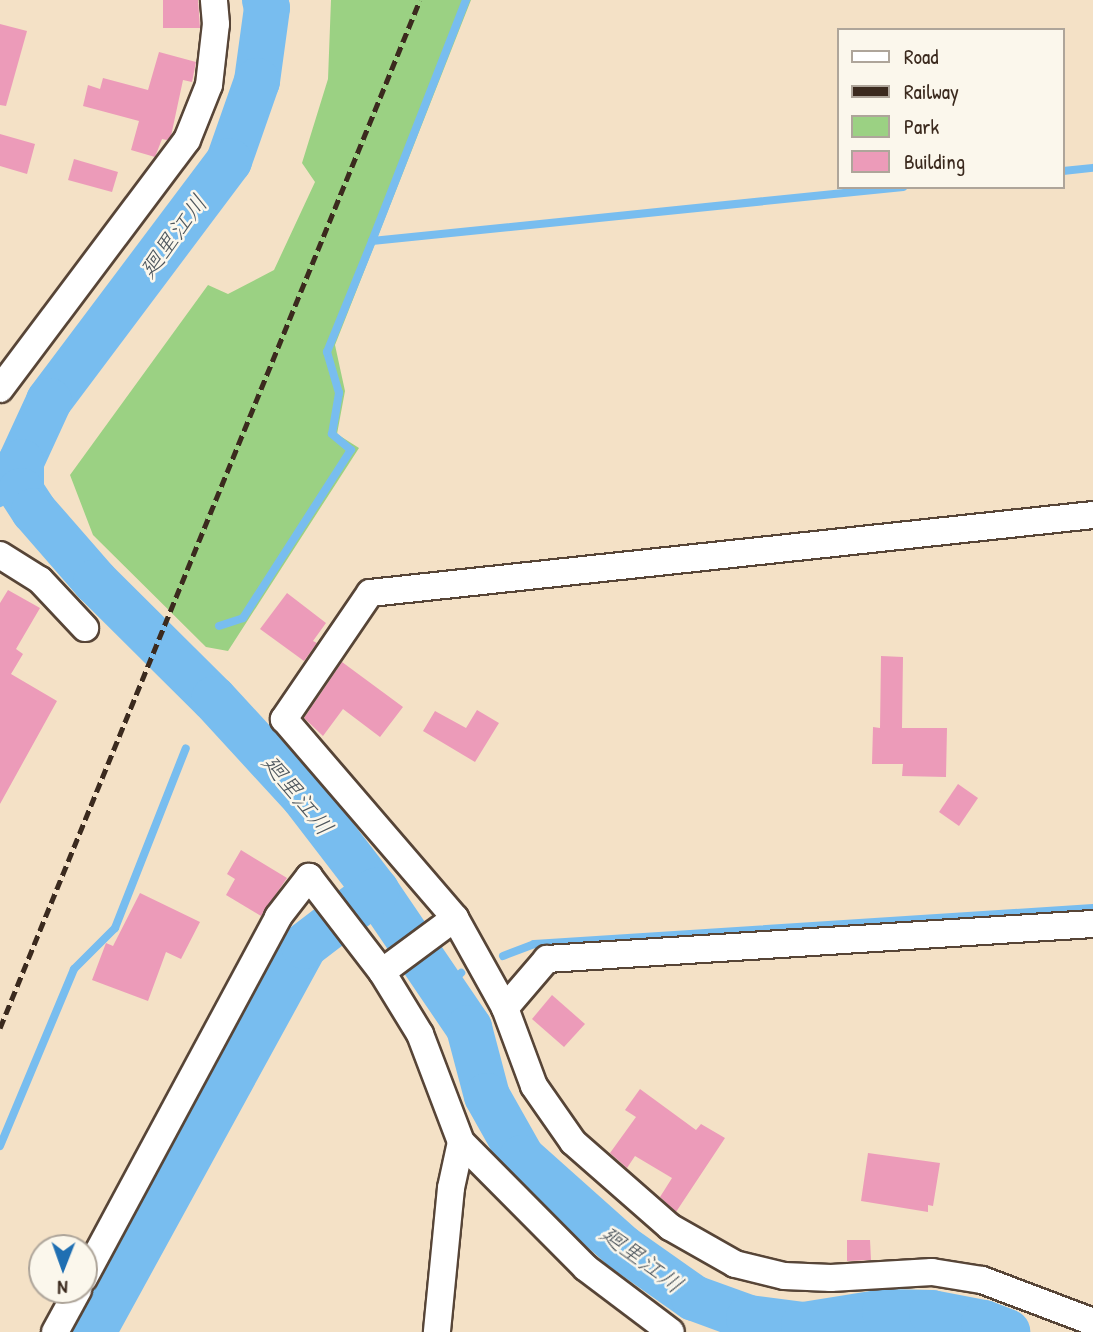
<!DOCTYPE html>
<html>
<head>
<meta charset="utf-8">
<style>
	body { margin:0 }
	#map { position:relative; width:1093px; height:1332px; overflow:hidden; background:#f4e1c6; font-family:"Patrick Hand","Klee One",sans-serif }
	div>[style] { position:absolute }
	.green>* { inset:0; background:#9bd183 }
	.stream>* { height:8px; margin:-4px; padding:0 4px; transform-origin:4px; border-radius:4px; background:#78bdef }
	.river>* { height:46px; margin:-23px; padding:0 23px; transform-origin:23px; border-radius:23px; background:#78bdef }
	.building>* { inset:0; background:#ec9bb9 }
	.roads { filter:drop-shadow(2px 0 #574537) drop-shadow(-2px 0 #574537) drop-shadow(0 2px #574537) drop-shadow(0 -2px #574537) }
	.street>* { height:26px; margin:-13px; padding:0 13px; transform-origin:13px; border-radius:13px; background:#fff }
	.rail>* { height:5px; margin-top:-2.5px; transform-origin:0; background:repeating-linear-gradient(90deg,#3b2a1e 0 10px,transparent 0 15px) }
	span { translate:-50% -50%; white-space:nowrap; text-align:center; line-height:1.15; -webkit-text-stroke:5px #fbf7ec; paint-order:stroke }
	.water-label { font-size:24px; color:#4d565d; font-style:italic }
	.legend { position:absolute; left:837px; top:28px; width:228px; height:161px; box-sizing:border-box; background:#fbf7ec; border:2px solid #aea59a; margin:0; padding:9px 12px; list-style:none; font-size:21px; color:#3b2a1e }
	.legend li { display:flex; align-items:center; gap:14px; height:35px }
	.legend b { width:35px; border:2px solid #aea59a }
	.north { position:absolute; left:28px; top:1234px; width:70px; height:70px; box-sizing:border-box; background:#fbf7ec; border:2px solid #aea59a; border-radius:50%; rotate:181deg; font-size:19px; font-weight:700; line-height:28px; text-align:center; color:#3b2a1e }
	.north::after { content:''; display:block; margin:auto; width:24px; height:32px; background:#1f6fb2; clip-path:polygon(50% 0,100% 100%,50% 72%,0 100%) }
</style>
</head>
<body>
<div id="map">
	<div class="green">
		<div style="clip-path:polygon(331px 0,471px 0,335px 345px,345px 391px,337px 434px,359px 448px,228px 651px,206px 647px,93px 535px,70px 475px,208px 285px,228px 294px,274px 270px,315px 182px,302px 163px,328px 79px)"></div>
	</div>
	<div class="stream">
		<div style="left:1063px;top:171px;width:30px;rotate:-6deg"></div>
		<div style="left:372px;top:241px;width:259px;rotate:-68.7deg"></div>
		<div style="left:0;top:503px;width:24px;rotate:-30deg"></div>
		<div style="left:219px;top:626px;width:25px;rotate:-18deg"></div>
		<div style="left:243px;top:618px;width:200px;rotate:-57.3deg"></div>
		<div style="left:351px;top:450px;width:25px;rotate:-140deg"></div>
		<div style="left:332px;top:434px;width:42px;rotate:-80.3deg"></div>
		<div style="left:339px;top:393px;width:43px;rotate:-106.3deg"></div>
		<div style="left:327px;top:352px;width:120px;rotate:-67.9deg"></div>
		<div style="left:372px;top:241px;width:534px;rotate:-5.81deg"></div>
		<div style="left:503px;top:956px;width:33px;rotate:-21deg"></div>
		<div style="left:534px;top:944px;width:560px;rotate:-3.68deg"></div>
		<div style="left:445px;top:989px;width:23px;rotate:-45deg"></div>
		<div style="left:0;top:1146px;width:192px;rotate:-67.3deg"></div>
		<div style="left:74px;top:969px;width:58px;rotate:-45deg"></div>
		<div style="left:115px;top:928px;width:193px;rotate:-68.5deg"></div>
	</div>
	<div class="river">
		<div style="left:265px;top:0;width:8px;rotate:76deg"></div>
		<div style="left:267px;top:8px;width:74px;rotate:97.8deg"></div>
		<div style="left:257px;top:81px;width:85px;rotate:109.3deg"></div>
		<div style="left:229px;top:161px;width:300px;rotate:126.9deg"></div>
		<div style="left:49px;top:401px;width:67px;rotate:114.7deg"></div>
		<div style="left:21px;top:462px;width:29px;rotate:90deg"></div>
		<div style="left:21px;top:491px;width:24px;rotate:57deg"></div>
		<div style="left:34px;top:511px;width:94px;rotate:48.9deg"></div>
		<div style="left:96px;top:582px;width:166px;rotate:44.8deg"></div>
		<div style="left:214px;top:699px;width:133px;rotate:47.4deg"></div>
		<div style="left:304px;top:797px;width:118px;rotate:52.5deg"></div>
		<div style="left:376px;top:891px;width:166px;rotate:55.8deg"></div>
		<div style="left:469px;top:1028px;width:70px;rotate:75.2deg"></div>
		<div style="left:487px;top:1096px;width:71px;rotate:60.6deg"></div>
		<div style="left:522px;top:1158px;width:135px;rotate:41.7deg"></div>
		<div style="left:623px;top:1248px;width:87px;rotate:35.2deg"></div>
		<div style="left:694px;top:1298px;width:59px;rotate:20deg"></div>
		<div style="left:749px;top:1318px;width:55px;rotate:7.3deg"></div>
		<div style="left:804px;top:1325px;width:82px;rotate:-9.1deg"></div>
		<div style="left:885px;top:1312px;width:47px;rotate:1.2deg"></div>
		<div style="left:932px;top:1313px;width:53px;rotate:10.9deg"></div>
		<div style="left:984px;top:1323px;width:25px;rotate:21deg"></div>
		<div style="left:93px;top:1332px;width:440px;rotate:-61.3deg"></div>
		<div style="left:304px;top:946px;width:91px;rotate:-37.4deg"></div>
	</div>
	<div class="building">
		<div style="clip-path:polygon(163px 0,198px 0,200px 28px,163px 28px)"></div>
		<div style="clip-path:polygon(0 24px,27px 31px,6px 106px,0 105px)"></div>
		<div style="clip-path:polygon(159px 52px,196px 62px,192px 82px,183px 80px,171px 136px,167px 140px,162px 139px,155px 157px,131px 150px,139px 121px,83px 106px,88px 85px,100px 89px,103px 78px,148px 90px)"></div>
		<div style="clip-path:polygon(0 134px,35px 144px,27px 174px,0 166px)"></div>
		<div style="clip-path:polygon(74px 159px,118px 172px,112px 192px,68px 180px)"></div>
		<div style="clip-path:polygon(8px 590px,40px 608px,16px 649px,23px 654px,11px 674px,57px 701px,0 804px,0 603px)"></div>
		<div style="clip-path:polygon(287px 593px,326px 623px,313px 641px,317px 643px,304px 661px,260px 629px)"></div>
		<div style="clip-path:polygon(881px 656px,903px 657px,902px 728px,947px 728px,946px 777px,902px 776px,903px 764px,872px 764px,873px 727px,880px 728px)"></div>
		<div style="clip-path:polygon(342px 662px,403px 707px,380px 737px,343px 709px,323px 736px,304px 718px)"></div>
		<div style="clip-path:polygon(477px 710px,499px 723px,475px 762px,423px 731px,435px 711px,466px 728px)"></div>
		<div style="clip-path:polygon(958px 784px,978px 798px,959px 826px,939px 812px)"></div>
		<div style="clip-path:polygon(241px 850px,287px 878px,261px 916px,226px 895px,235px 879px,227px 874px)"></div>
		<div style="clip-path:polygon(140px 893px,200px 922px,181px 959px,166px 952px,148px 1001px,92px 980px,106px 943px,113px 946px)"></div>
		<div style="clip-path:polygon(552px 995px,585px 1024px,564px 1047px,532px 1019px)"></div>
		<div style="clip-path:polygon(640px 1089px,696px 1130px,701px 1124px,725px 1138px,676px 1212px,660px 1197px,672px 1178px,635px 1156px,627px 1168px,610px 1153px,636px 1117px,625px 1110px)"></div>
		<div style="clip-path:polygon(868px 1153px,940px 1163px,933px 1206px,928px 1205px,928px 1212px,861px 1201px)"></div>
		<div style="clip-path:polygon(847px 1240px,870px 1240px,871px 1260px,847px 1261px)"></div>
	</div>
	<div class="roads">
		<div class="street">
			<div style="left:0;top:389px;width:311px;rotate:-53.1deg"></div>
			<div style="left:187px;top:140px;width:59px;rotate:-68.2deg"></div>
			<div style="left:209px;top:85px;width:61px;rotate:-83.5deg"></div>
			<div style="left:216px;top:24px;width:24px;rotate:-95deg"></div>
			<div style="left:1093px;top:515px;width:727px;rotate:173.84deg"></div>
			<div style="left:370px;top:593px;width:153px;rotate:124.3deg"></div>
			<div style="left:284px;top:719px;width:262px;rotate:49.3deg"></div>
			<div style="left:455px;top:918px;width:103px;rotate:60.9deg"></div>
			<div style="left:505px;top:1008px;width:65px;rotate:-49.4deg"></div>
			<div style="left:547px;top:959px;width:547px;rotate:-3.67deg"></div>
			<div style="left:0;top:555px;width:47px;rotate:32deg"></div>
			<div style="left:40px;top:580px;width:66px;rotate:46.8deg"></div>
			<div style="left:382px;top:972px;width:91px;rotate:-36.5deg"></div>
			<div style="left:505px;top:1008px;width:83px;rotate:69.6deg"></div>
			<div style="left:534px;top:1086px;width:68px;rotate:55.1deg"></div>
			<div style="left:573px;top:1142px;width:129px;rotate:41.2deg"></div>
			<div style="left:670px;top:1227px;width:75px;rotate:29.6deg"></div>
			<div style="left:735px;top:1264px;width:50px;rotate:13.8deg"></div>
			<div style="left:784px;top:1276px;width:47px;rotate:2.4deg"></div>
			<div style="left:831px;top:1278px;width:101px;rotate:-3.4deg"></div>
			<div style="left:932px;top:1272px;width:51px;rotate:9.1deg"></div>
			<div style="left:982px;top:1280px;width:119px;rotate:20.7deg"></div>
			<div style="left:461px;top:1142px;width:177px;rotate:45.2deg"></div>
			<div style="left:586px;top:1268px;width:106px;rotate:37deg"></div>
			<div style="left:84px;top:1278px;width:410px;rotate:-61.7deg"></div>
			<div style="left:278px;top:917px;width:51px;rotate:-52.2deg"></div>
			<div style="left:309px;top:877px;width:120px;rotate:52.5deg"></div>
			<div style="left:382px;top:972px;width:73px;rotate:58.5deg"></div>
			<div style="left:420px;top:1034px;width:116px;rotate:69.2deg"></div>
			<div style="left:461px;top:1142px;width:47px;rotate:102.3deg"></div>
			<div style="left:451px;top:1188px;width:145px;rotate:95.6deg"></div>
			<div style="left:55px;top:1332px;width:48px;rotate:-61.3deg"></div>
		</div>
	</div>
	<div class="rail">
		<div style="left:0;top:1028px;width:1110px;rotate:-67.78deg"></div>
	</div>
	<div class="water-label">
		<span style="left:173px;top:236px;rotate:-53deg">廻里江川</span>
		<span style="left:298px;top:795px;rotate:51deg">廻里江川</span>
		<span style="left:642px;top:1259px;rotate:37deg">廻里江川</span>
	</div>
	<ul class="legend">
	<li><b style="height:9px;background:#fff"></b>Road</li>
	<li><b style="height:9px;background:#3b2a1e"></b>Railway</li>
	<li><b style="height:19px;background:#9bd183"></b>Park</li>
	<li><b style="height:19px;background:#ec9bb9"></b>Building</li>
	</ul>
	<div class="north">N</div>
</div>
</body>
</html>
